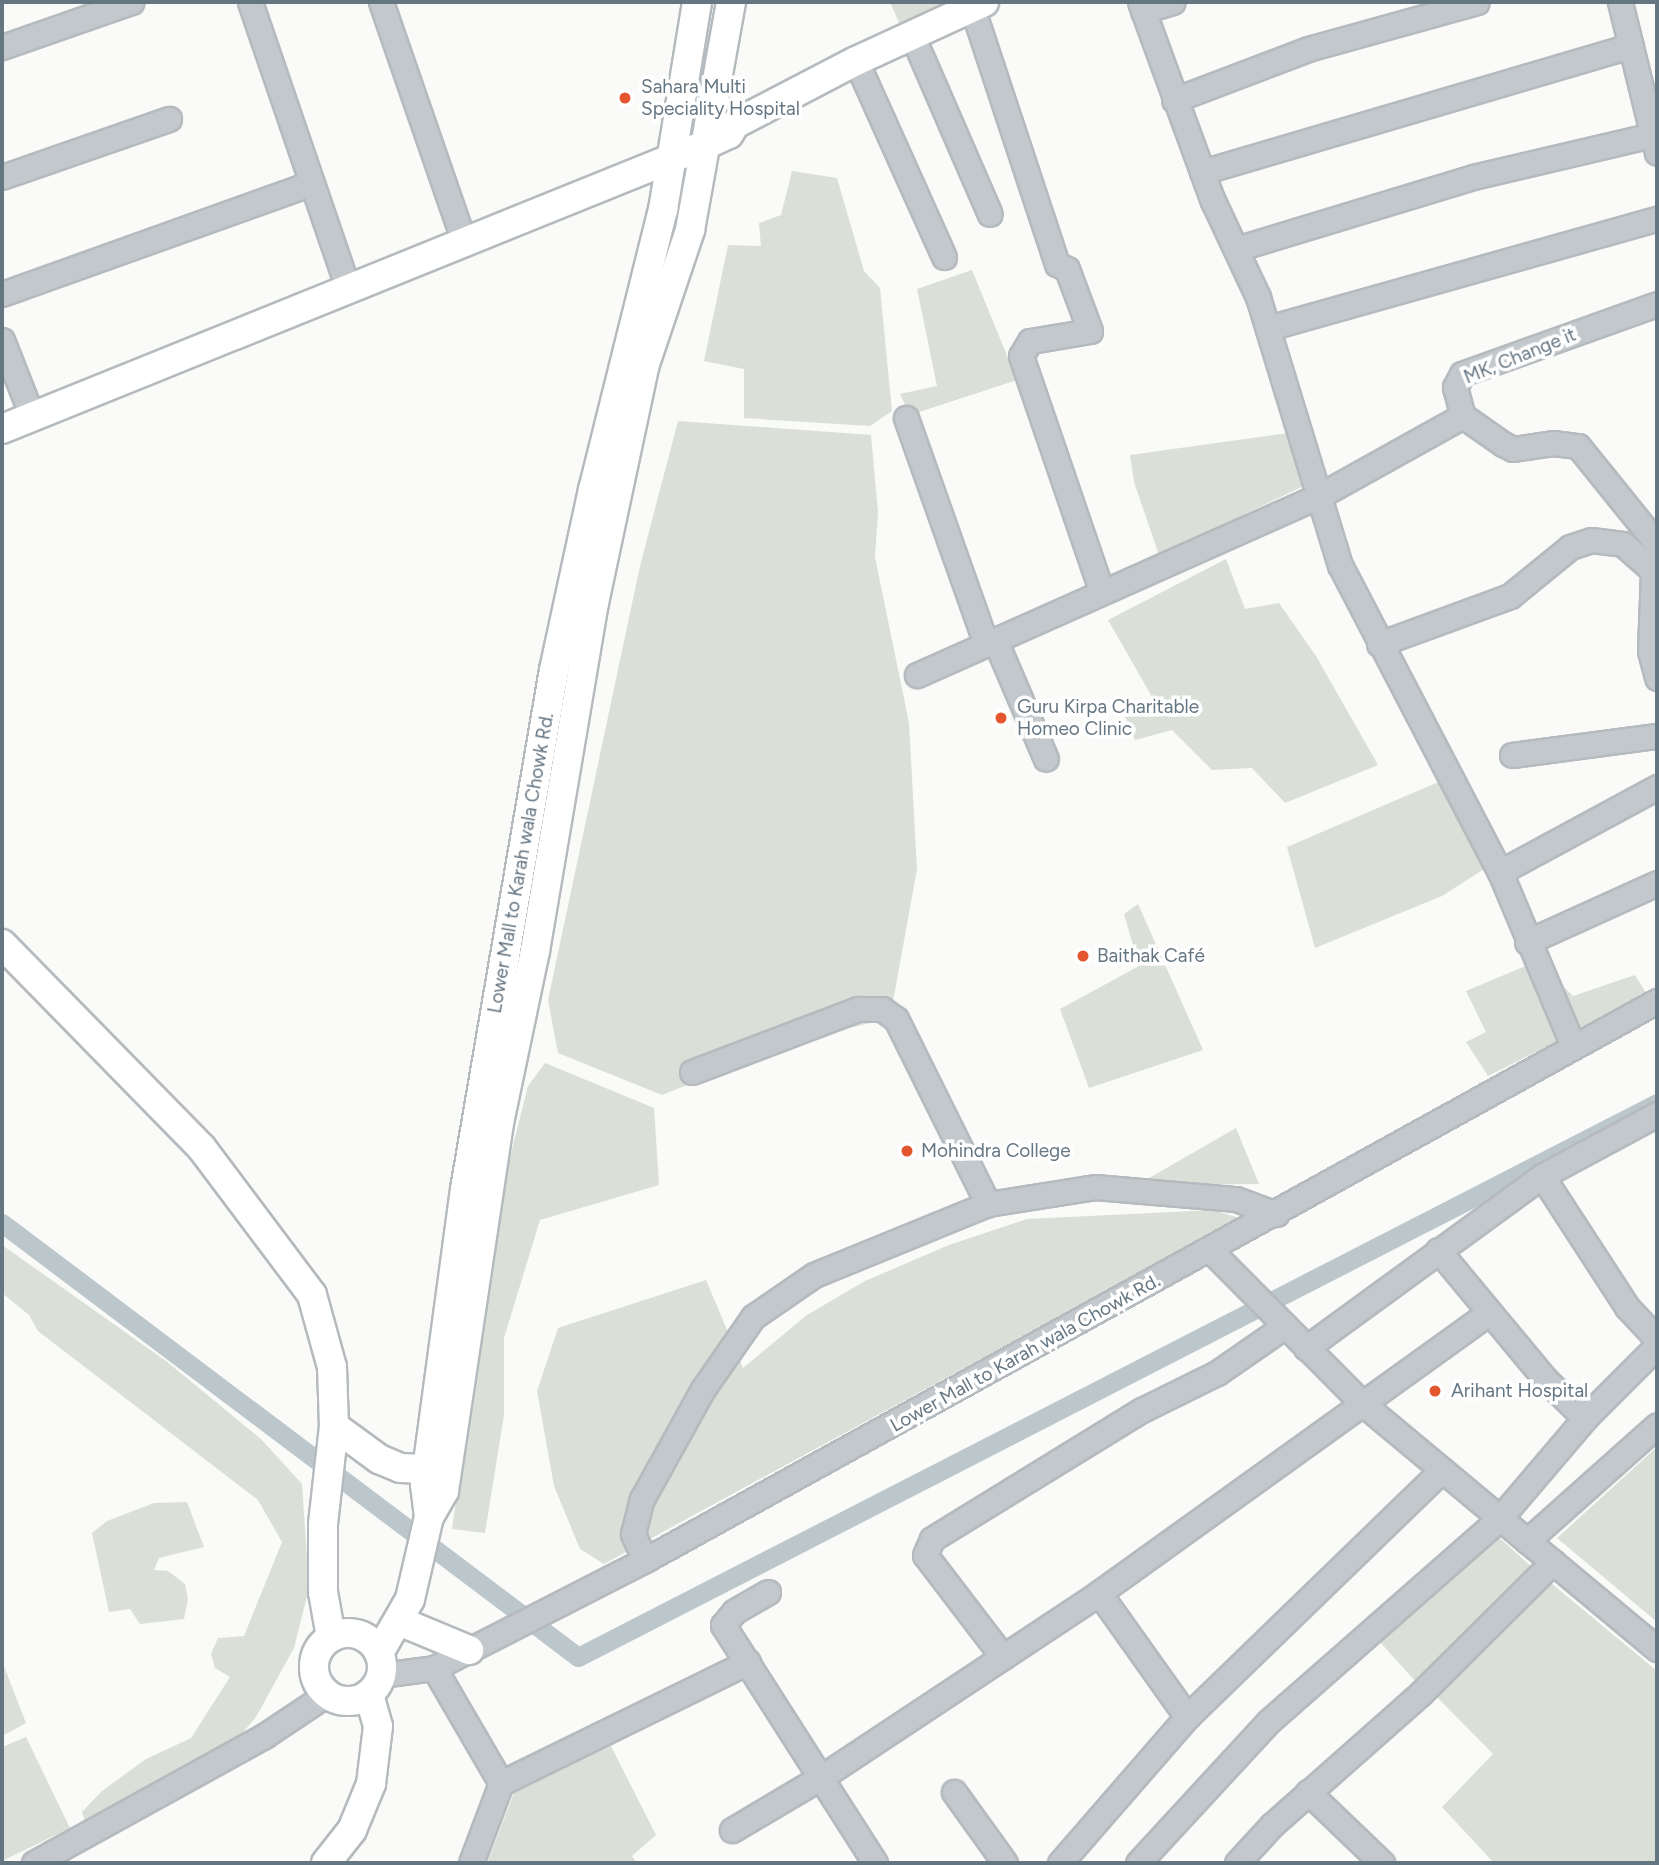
<!DOCTYPE html>
<html>
<head>
<meta charset="utf-8">
<style>
	body { margin:0 }
	#map { position:relative; width:1659px; height:1865px; overflow:hidden; background:#fafaf8; font-family:Figtree,sans-serif }
	div>[style] { position:absolute }
	.green>* { inset:0; background:#dadfd7 }
	.canal>* { height:19px; margin:-9.5px; padding:0 9.5px; transform-origin:9.5px; border-radius:9.5px; background:#bbc7cb }
	.roads { filter:drop-shadow(2px 0 #b5babe) drop-shadow(-2px 0 #b5babe) drop-shadow(0 2px #b5babe) drop-shadow(0 -2px #b5babe) }
	.minor>* { height:23px; margin:-11.5px; padding:0 11.5px; transform-origin:11.5px; border-radius:11.5px; background:#c3c8cc }
	.major>* { height:28px; margin:-14px; padding:0 14px; transform-origin:14px; border-radius:14px; background:#fff }
	.major>.ring { margin:-14px; padding:0; box-sizing:content-box; background:none; border:28px solid #fff; border-radius:50% }
	.dots>* { width:19px; height:19px; translate:-50% -50%; box-sizing:border-box; border:4px solid #fff; border-radius:50% }
	span { translate:-50% -50%; white-space:nowrap; text-align:center; line-height:1.15; -webkit-text-stroke:7px #fff; paint-order:stroke }
	.poi-label { font-size:19px; color:#657683 }
	.left { translate:0 -50%; text-align:left }
	.street-label { font-size:19px; color:#657683 }
	.frame { position:absolute; inset:0; border:4px solid #657683; pointer-events:none }
</style>
</head>
<body>
<div id="map">
	<div class="green">
		<div style="clip-path:polygon(890px 2px,951px 2px,900px 25px)"></div>
		<div style="clip-path:polygon(792px 171px,837px 178px,864px 271px,880px 288px,892px 411px,870px 426px,744px 418px,744px 369px,704px 361px,728px 245px,761px 246px,759px 223px,781px 215px)"></div>
		<div style="clip-path:polygon(972px 270px,1017px 380px,910px 415px,900px 394px,937px 386px,917px 289px)"></div>
		<div style="clip-path:polygon(678px 421px,871px 435px,878px 512px,875px 557px,909px 723px,917px 869px,890px 1018px,798px 1041px,662px 1095px,558px 1053px,548px 1000px,640px 566px)"></div>
		<div style="clip-path:polygon(1296px 432px,1310px 483px,1159px 555px,1134px 482px,1130px 455px)"></div>
		<div style="clip-path:polygon(1226px 559px,1245px 609px,1279px 603px,1316px 656px,1378px 765px,1285px 803px,1252px 768px,1212px 770px,1172px 730px,1135px 740px,1125px 717px,1155px 702px,1108px 620px)"></div>
		<div style="clip-path:polygon(1443px 780px,1495px 862px,1442px 896px,1315px 948px,1287px 847px)"></div>
		<div style="clip-path:polygon(1138px 904px,1203px 1050px,1089px 1088px,1060px 1009px,1139px 966px,1124px 914px)"></div>
		<div style="clip-path:polygon(1537px 961px,1573px 996px,1635px 975px,1648px 996px,1488px 1076px,1466px 1042px,1486px 1032px,1466px 991px)"></div>
		<div style="clip-path:polygon(545px 1063px,654px 1108px,659px 1185px,540px 1220px,504px 1338px,504px 1415px,485px 1533px,452px 1529px,498px 1205px,528px 1086px)"></div>
		<div style="clip-path:polygon(1236px 1128px,1259px 1184px,1137px 1185px)"></div>
		<div style="clip-path:polygon(1214px 1210px,1239px 1218px,604px 1564px,580px 1549px,554px 1486px,537px 1391px,558px 1328px,706px 1280px,743px 1368px,807px 1315px,865px 1281px,949px 1245px,1027px 1219px)"></div>
		<div style="clip-path:polygon(2px 1245px,166px 1361px,261px 1439px,302px 1484px,309px 1588px,294px 1648px,256px 1717px,219px 1760px,86px 1824px,82px 1812px,102px 1791px,146px 1759px,191px 1738px,230px 1677px,215px 1668px,211px 1654px,218px 1638px,244px 1636px,282px 1542px,258px 1500px,38px 1331px,29px 1315px,2px 1293px)"></div>
		<div style="clip-path:polygon(1657px 1447px,1657px 1622px,1557px 1538px)"></div>
		<div style="clip-path:polygon(187px 1502px,204px 1547px,159px 1558px,154px 1570px,168px 1571px,185px 1584px,188px 1599px,184px 1619px,140px 1624px,130px 1609px,109px 1612px,92px 1533px,107px 1521px,154px 1503px)"></div>
		<div style="clip-path:polygon(1494px 1533px,1534px 1569px,1417px 1683px,1379px 1641px)"></div>
		<div style="clip-path:polygon(1551px 1583px,1657px 1671px,1657px 1863px,1494px 1863px,1442px 1807px,1493px 1754px,1435px 1695px)"></div>
		<div style="clip-path:polygon(2px 1661px,26px 1723px,2px 1736px)"></div>
		<div style="clip-path:polygon(26px 1737px,70px 1828px,2px 1861px,2px 1747px)"></div>
		<div style="clip-path:polygon(611px 1746px,656px 1835px,632px 1856px,637px 1863px,487px 1863px,515px 1790px)"></div>
	</div>
	<div class="canal">
		<div style="left:2px;top:1223px;width:721px;rotate:37deg"></div>
		<div style="left:578px;top:1657px;width:1213px;rotate:-27.18deg"></div>
	</div>
	<div class="roads">
		<div class="minor">
			<div style="left:250px;top:2px;width:303px;rotate:71.1deg"></div>
			<div style="left:381px;top:2px;width:238px;rotate:70.9deg"></div>
			<div style="left:1140px;top:2px;width:212px;rotate:69.9deg"></div>
			<div style="left:1213px;top:201px;width:106px;rotate:64.9deg"></div>
			<div style="left:1258px;top:297px;width:280px;rotate:73deg"></div>
			<div style="left:1340px;top:565px;width:346px;rotate:62.5deg"></div>
			<div style="left:1500px;top:872px;width:189px;rotate:67.2deg"></div>
			<div style="left:1620px;top:2px;width:155px;rotate:76.2deg"></div>
			<div style="left:972px;top:7px;width:271px;rotate:71.7deg"></div>
			<div style="left:1057px;top:264px;width:11px;rotate:27deg"></div>
			<div style="left:1067px;top:269px;width:66px;rotate:69.6deg"></div>
			<div style="left:1090px;top:331px;width:61px;rotate:170.5deg"></div>
			<div style="left:1030px;top:341px;width:17px;rotate:121deg"></div>
			<div style="left:1021px;top:356px;width:247px;rotate:71.1deg"></div>
			<div style="left:1143px;top:11px;width:31px;rotate:-17deg"></div>
			<div style="left:912px;top:35px;width:195px;rotate:66.5deg"></div>
			<div style="left:2px;top:47px;width:137px;rotate:-19.2deg"></div>
			<div style="left:856px;top:61px;width:215px;rotate:65.8deg"></div>
			<div style="left:1174px;top:100px;width:143px;rotate:-20.8deg"></div>
			<div style="left:1308px;top:49px;width:175px;rotate:-15.5deg"></div>
			<div style="left:1202px;top:172px;width:447px;rotate:-16.4deg"></div>
			<div style="left:2px;top:177px;width:177px;rotate:-19.2deg"></div>
			<div style="left:1236px;top:249px;width:248px;rotate:-16.9deg"></div>
			<div style="left:1473px;top:177px;width:189px;rotate:-13.2deg"></div>
			<div style="left:2px;top:294px;width:329px;rotate:-19.7deg"></div>
			<div style="left:1657px;top:304px;width:207px;rotate:160.3deg"></div>
			<div style="left:1462px;top:374px;width:15px;rotate:118deg"></div>
			<div style="left:1455px;top:387px;width:30px;rotate:75deg"></div>
			<div style="left:1463px;top:416px;width:49px;rotate:35deg"></div>
			<div style="left:1503px;top:444px;width:11px;rotate:27deg"></div>
			<div style="left:1513px;top:449px;width:40px;rotate:-8.5deg"></div>
			<div style="left:1553px;top:443px;width:25px;rotate:7deg"></div>
			<div style="left:1578px;top:446px;width:126px;rotate:51.1deg"></div>
			<div style="left:1268px;top:328px;width:404px;rotate:-15.7deg"></div>
			<div style="left:2px;top:340px;width:82px;rotate:68.5deg"></div>
			<div style="left:906px;top:418px;width:240px;rotate:70.5deg"></div>
			<div style="left:1653px;top:572px;width:79px;rotate:92.2deg"></div>
			<div style="left:1650px;top:651px;width:28px;rotate:75deg"></div>
			<div style="left:995px;top:640px;width:129px;rotate:66.8deg"></div>
			<div style="left:1379px;top:644px;width:140px;rotate:-20.1deg"></div>
			<div style="left:1510px;top:596px;width:77px;rotate:-39.2deg"></div>
			<div style="left:1570px;top:547px;width:22px;rotate:-18deg"></div>
			<div style="left:1591px;top:540px;width:32px;rotate:7deg"></div>
			<div style="left:1623px;top:544px;width:45px;rotate:41.4deg"></div>
			<div style="left:917px;top:675px;width:440px;rotate:-24deg"></div>
			<div style="left:1319px;top:496px;width:165px;rotate:-29.1deg"></div>
			<div style="left:1512px;top:755px;width:146px;rotate:-7.5deg"></div>
			<div style="left:1500px;top:872px;width:179px;rotate:-28.4deg"></div>
			<div style="left:1527px;top:942px;width:143px;rotate:-24.4deg"></div>
			<div style="left:692px;top:1072px;width:178px;rotate:-20.8deg"></div>
			<div style="left:858px;top:1009px;width:24px"></div>
			<div style="left:882px;top:1009px;width:17px;rotate:36deg"></div>
			<div style="left:896px;top:1019px;width:207px;rotate:63.6deg"></div>
			<div style="left:1542px;top:1176px;width:156px;rotate:57deg"></div>
			<div style="left:1627px;top:1307px;width:44px;rotate:46.8deg"></div>
			<div style="left:1438px;top:1250px;width:169px;rotate:50.3deg"></div>
			<div style="left:1546px;top:1380px;width:54px;rotate:44.3deg"></div>
			<div style="left:1211px;top:1251px;width:216px;rotate:45.2deg"></div>
			<div style="left:1363px;top:1404px;width:383px;rotate:39.8deg"></div>
			<div style="left:1306px;top:1348px;width:292px;rotate:-36.1deg"></div>
			<div style="left:1542px;top:1176px;width:131px;rotate:-28.3deg"></div>
			<div style="left:1527px;top:1541px;width:174px;rotate:-41.7deg"></div>
			<div style="left:645px;top:1560px;width:29px;rotate:-115deg"></div>
			<div style="left:633px;top:1534px;width:36px;rotate:-76deg"></div>
			<div style="left:642px;top:1499px;width:126px;rotate:-61deg"></div>
			<div style="left:703px;top:1389px;width:88px;rotate:-55.2deg"></div>
			<div style="left:753px;top:1317px;width:74px;rotate:-34.5deg"></div>
			<div style="left:814px;top:1275px;width:188px;rotate:-22.2deg"></div>
			<div style="left:988px;top:1204px;width:108px;rotate:-9deg"></div>
			<div style="left:1095px;top:1187px;width:142px;rotate:4.9deg"></div>
			<div style="left:1236px;top:1199px;width:43px;rotate:20.6deg"></div>
			<div style="left:768px;top:1592px;width:39px;rotate:150deg"></div>
			<div style="left:734px;top:1612px;width:17px;rotate:130deg"></div>
			<div style="left:723px;top:1625px;width:282px;rotate:57.4deg"></div>
			<div style="left:1099px;top:1593px;width:152px;rotate:54.6deg"></div>
			<div style="left:1003px;top:1657px;width:128px;rotate:-127.4deg"></div>
			<div style="left:925px;top:1555px;width:17px;rotate:-66deg"></div>
			<div style="left:932px;top:1539px;width:246px;rotate:-31.6deg"></div>
			<div style="left:1142px;top:1410px;width:84px;rotate:-26.3deg"></div>
			<div style="left:1217px;top:1373px;width:83px;rotate:-34.7deg"></div>
			<div style="left:434px;top:1668px;width:133px;rotate:59.8deg"></div>
			<div style="left:501px;top:1783px;width:85px;rotate:110.6deg"></div>
			<div style="left:381px;top:1675px;width:53px;rotate:-7.5deg"></div>
			<div style="left:434px;top:1668px;width:237px;rotate:-27.1deg"></div>
			<div style="left:645px;top:1560px;width:1156px;rotate:-28.92deg"></div>
			<div style="left:501px;top:1783px;width:275px;rotate:-26.1deg"></div>
			<div style="left:954px;top:1792px;width:87px;rotate:54.3deg"></div>
			<div style="left:1308px;top:1792px;width:103px;rotate:43.8deg"></div>
			<div style="left:732px;top:1830px;width:106px;rotate:-30.7deg"></div>
			<div style="left:823px;top:1776px;width:331px;rotate:-33.5deg"></div>
			<div style="left:1099px;top:1593px;width:480px;rotate:-35.7deg"></div>
			<div style="left:34px;top:1863px;width:263px;rotate:-28.9deg"></div>
			<div style="left:264px;top:1736px;width:76px;rotate:-33.7deg"></div>
			<div style="left:1060px;top:1863px;width:194px;rotate:-49deg"></div>
			<div style="left:1187px;top:1717px;width:355px;rotate:-44.1deg"></div>
			<div style="left:1138px;top:1863px;width:192px;rotate:-47.3deg"></div>
			<div style="left:1268px;top:1722px;width:309px;rotate:-41.3deg"></div>
			<div style="left:1500px;top:1518px;width:131px;rotate:-49.6deg"></div>
			<div style="left:1585px;top:1418px;width:102px;rotate:-45deg"></div>
			<div style="left:1237px;top:1863px;width:52px;rotate:-47.4deg"></div>
			<div style="left:1272px;top:1825px;width:199px;rotate:-41.5deg"></div>
			<div style="left:1421px;top:1693px;width:186px;rotate:-44.8deg"></div>
		</div>
		<div class="major">
			<div style="left:2px;top:429px;width:758px;rotate:-22deg"></div>
			<div style="left:705px;top:145px;width:26px;rotate:-25deg"></div>
			<div style="left:729px;top:134px;width:12px;rotate:-59deg"></div>
			<div style="left:735px;top:124px;width:136px;rotate:-27.5deg"></div>
			<div style="left:856px;top:61px;width:141px;rotate:-24.7deg"></div>
			<div style="left:2px;top:944px;width:284px;rotate:45.6deg"></div>
			<div style="left:201px;top:1147px;width:185px;rotate:53.1deg"></div>
			<div style="left:312px;top:1295px;width:75px;rotate:74.5deg"></div>
			<div style="left:332px;top:1367px;width:59px;rotate:88.1deg"></div>
			<div style="left:334px;top:1426px;width:99px;rotate:96.4deg"></div>
			<div style="left:323px;top:1524px;width:68px;rotate:90deg"></div>
			<div style="left:323px;top:1592px;width:46px;rotate:79.9deg"></div>
			<div style="left:334px;top:1426px;width:56px;rotate:36.3deg"></div>
			<div style="left:379px;top:1459px;width:23px;rotate:23deg"></div>
			<div style="left:400px;top:1468px;width:27px;rotate:2deg"></div>
			<div style="left:429px;top:1517px;width:30px;rotate:-60deg"></div>
			<div style="left:444px;top:1491px;width:372px;rotate:-81.5deg"></div>
			<div style="left:499px;top:1123px;width:176px;rotate:-78.2deg"></div>
			<div style="left:535px;top:951px;width:353px;rotate:-80.4deg"></div>
			<div style="left:594px;top:603px;width:241px;rotate:-78deg"></div>
			<div style="left:644px;top:367px;width:145px;rotate:-71.4deg"></div>
			<div style="left:690px;top:230px;width:232px;rotate:-79.8deg"></div>
			<div style="left:399px;top:1621px;width:76px;rotate:22.5deg"></div>
			<div class="ring" style="left:314px;top:1633px;width:40px;height:40px"></div>
			<div style="left:379px;top:1653px;width:62px;rotate:-60.1deg"></div>
			<div style="left:410px;top:1599px;width:84px;rotate:-77deg"></div>
			<div style="left:429px;top:1517px;width:32px;rotate:-97deg"></div>
			<div style="left:425px;top:1485px;width:299px;rotate:-82.3deg"></div>
			<div style="left:465px;top:1189px;width:527px;rotate:-80.27deg"></div>
			<div style="left:554px;top:670px;width:184px;rotate:-77.8deg"></div>
			<div style="left:593px;top:490px;width:289px;rotate:-76deg"></div>
			<div style="left:663px;top:210px;width:211px;rotate:-80.7deg"></div>
			<div style="left:326px;top:1863px;width:42px;rotate:-51.8deg"></div>
			<div style="left:352px;top:1830px;width:50px;rotate:-67.6deg"></div>
			<div style="left:371px;top:1784px;width:58px;rotate:-83.1deg"></div>
			<div style="left:378px;top:1726px;width:33px;rotate:-106deg"></div>
		</div>
	</div>
	<div class="dots">
		<div style="left:625px;top:98px;background:#e4572e"></div>
		<div style="left:1001px;top:718px;background:#e4572e"></div>
		<div style="left:1083px;top:956px;background:#e4572e"></div>
		<div style="left:907px;top:1151px;background:#e4572e"></div>
		<div style="left:1435px;top:1391px;background:#e4572e"></div>
	</div>
	<div class="poi-label">
		<span class="left" style="left:641px;top:98px">Sahara Multi<br>Speciality Hospital</span>
		<span class="left" style="left:1017px;top:718px">Guru Kirpa Charitable<br>Homeo Clinic</span>
		<span class="left" style="left:1097px;top:956px">Baithak Café</span>
		<span class="left" style="left:921px;top:1151px">Mohindra College</span>
		<span class="left" style="left:1451px;top:1391px">Arihant Hospital</span>
	</div>
	<div class="street-label">
		<span style="left:1520px;top:356px;rotate:-22deg">MK, Change it</span>
		<span style="left:521px;top:863px;rotate:-80deg">Lower Mall to Karah wala Chowk Rd.</span>
		<span style="left:1025px;top:1353px;rotate:-29deg">Lower Mall to Karah wala Chowk Rd.</span>
	</div>
	<div class="frame"></div>
</div>
</body>
</html>
